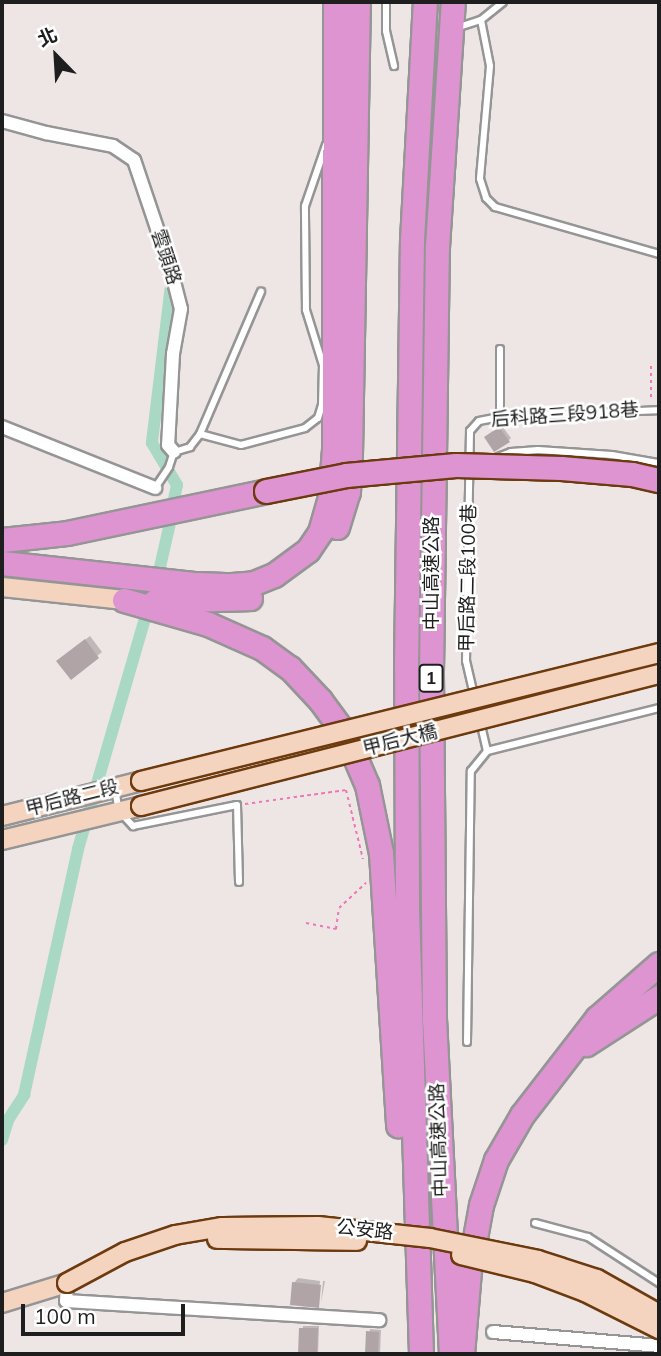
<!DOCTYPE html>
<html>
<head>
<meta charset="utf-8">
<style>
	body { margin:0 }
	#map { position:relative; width:661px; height:1356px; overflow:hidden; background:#eee6e5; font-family:Mulish,"Noto Sans TC",sans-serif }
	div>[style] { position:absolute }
	.shadow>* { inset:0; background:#0003 }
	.canal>* { height:12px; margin:-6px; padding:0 6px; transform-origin:6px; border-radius:6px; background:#a9d8c5 }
	.building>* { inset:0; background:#b0a4a7 }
	.path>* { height:2px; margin-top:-1px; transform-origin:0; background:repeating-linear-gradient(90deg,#ee77b7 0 3.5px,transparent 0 7px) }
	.roads { filter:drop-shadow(2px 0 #959595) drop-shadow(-2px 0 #959595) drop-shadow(0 2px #959595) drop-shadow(0 -2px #959595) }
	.lane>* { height:6px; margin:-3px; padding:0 3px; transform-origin:3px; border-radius:3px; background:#fff }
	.street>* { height:12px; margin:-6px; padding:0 6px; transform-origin:6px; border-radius:6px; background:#fff }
	.secondary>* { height:18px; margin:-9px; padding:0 9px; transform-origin:9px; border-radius:9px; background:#f4d4be }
	.highway>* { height:23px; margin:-11.5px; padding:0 11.5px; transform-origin:11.5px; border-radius:11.5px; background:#df94d2 }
	.bridges { filter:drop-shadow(2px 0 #6d3a0e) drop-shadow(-2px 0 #6d3a0e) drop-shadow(0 2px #6d3a0e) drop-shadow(0 -2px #6d3a0e) }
	.secondary-bridge>* { height:18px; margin:-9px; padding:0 9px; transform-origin:9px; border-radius:9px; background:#f4d4be }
	.highway-bridge>* { height:23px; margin:-11.5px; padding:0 11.5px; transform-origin:11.5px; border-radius:11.5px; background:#df94d2 }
	span { translate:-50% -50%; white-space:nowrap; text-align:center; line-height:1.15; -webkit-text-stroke:5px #fff; paint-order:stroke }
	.shield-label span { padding:2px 5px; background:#fff; border:2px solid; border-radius:5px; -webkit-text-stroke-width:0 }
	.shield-label { font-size:18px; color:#1e1e1e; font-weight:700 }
	.street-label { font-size:19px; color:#1e1e1e }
	.frame { position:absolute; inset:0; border:4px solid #1e1e1e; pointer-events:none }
	.north { position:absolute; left:21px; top:21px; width:70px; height:70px; -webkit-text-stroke:5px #fff; paint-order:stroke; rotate:336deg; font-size:19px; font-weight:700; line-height:28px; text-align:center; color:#1e1e1e }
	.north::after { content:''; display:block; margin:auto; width:24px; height:32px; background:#1e1e1e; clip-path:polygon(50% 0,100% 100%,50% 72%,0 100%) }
	.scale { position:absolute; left:21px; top:1304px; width:164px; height:32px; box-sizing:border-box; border:4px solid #1e1e1e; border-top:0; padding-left:9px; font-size:21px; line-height:24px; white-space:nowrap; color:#1e1e1e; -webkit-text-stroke:5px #fff; paint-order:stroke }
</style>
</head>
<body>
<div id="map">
	<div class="shadow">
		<div style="clip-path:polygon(502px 426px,511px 438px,508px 441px,489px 435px)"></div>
		<div style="clip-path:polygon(90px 636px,102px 652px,71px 677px,63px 657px)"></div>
		<div style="clip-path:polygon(298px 1278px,320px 1281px,318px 1306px,294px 1283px)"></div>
		<div style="clip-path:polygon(323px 1281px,325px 1281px,321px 1303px)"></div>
		<div style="clip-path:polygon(303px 1326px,319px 1326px,318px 1354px,299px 1354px)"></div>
		<div style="clip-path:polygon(370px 1329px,381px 1330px,380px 1354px,367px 1354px)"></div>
	</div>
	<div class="canal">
		<div style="left:171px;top:285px;width:159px;rotate:96.9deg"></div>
		<div style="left:152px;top:443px;width:49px;rotate:59.2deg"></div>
		<div style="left:177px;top:485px;width:14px;rotate:102deg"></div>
		<div style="left:160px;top:567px;width:45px;rotate:-77.2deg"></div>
		<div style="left:2px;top:1140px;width:21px;rotate:-73deg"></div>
		<div style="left:8px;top:1120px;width:30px;rotate:-57deg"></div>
		<div style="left:24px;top:1095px;width:252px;rotate:-77.6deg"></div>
		<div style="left:78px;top:849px;width:240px;rotate:-73.8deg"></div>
	</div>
	<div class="building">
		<div style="clip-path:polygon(499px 427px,510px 442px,494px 452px,484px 437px)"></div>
		<div style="clip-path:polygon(85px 639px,99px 658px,71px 680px,56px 661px)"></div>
		<div style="clip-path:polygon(292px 1282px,321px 1285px,319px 1308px,290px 1305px)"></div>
		<div style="clip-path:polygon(299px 1328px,318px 1328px,317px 1354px,298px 1354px)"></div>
		<div style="clip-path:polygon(366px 1331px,379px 1332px,378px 1354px,365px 1354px)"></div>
	</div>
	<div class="path">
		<div style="left:651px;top:366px;width:34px;rotate:90deg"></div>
		<div style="left:245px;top:804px;width:102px;rotate:-7.9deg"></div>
		<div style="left:346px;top:790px;width:71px;rotate:76.2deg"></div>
		<div style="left:306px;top:923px;width:31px;rotate:11deg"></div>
		<div style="left:336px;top:929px;width:21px;rotate:-82deg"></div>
		<div style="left:339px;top:908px;width:37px;rotate:-43deg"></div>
	</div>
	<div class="roads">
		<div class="lane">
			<div style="left:386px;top:2px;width:29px;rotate:90deg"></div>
			<div style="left:386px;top:31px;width:36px;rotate:77deg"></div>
			<div style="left:481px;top:20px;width:47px;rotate:78.9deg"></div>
			<div style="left:490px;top:66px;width:113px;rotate:95.1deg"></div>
			<div style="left:480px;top:179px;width:20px;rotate:72deg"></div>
			<div style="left:486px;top:198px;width:13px;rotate:45deg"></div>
			<div style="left:495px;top:207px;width:171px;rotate:16deg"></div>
			<div style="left:459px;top:27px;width:23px;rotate:-18deg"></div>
			<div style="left:481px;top:20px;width:28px;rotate:-39deg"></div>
			<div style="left:500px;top:417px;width:68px;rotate:-90deg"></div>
			<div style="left:200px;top:434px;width:155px;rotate:-66.8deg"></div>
			<div style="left:498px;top:457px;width:14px;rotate:-21deg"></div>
			<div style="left:511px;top:452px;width:27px;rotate:-4deg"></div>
			<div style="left:538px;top:450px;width:74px;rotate:3.9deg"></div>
			<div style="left:612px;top:455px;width:48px;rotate:9.7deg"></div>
			<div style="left:155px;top:488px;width:25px;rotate:-56deg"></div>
			<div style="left:169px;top:467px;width:16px;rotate:-72deg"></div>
			<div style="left:174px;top:452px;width:17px;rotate:-17deg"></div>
			<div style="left:190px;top:447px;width:16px;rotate:-52deg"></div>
			<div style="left:200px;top:434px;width:42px;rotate:15deg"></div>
			<div style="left:241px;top:445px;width:66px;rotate:-14.9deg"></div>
			<div style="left:305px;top:428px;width:16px;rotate:-38deg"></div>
			<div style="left:318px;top:418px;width:14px;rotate:-73deg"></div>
			<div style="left:322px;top:405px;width:40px;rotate:-88.6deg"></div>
			<div style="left:323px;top:365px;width:58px;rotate:-107.2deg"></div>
			<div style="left:306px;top:310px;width:104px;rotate:-90.6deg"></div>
			<div style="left:305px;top:206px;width:65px;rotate:-71deg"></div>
			<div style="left:487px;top:751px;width:177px;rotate:-14deg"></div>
			<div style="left:115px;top:789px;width:22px;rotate:80deg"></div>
			<div style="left:119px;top:811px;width:21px;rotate:47deg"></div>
			<div style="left:133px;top:826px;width:106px;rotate:-11.4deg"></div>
			<div style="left:237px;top:805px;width:77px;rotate:88.5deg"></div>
			<div style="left:467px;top:1042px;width:271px;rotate:-89.2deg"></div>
			<div style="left:471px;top:771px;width:26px;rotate:-51deg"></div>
			<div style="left:487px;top:751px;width:92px;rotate:-103.1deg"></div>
			<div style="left:466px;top:661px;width:230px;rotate:-89deg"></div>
			<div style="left:470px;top:431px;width:13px;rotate:-48deg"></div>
			<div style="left:479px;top:421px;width:21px;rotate:-11deg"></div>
			<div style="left:500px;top:417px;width:159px;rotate:-2.5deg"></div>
			<div style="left:535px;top:1223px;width:55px;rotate:14.8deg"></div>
			<div style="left:588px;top:1237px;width:85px;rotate:32.9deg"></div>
		</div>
		<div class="street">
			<div style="left:2px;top:121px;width:46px;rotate:15.3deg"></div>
			<div style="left:46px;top:133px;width:68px;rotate:11deg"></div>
			<div style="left:113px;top:146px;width:25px;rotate:34deg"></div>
			<div style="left:134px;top:160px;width:116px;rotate:71.4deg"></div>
			<div style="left:171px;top:270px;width:40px;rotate:75.6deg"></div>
			<div style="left:181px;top:309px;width:46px;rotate:100.1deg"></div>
			<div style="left:173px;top:354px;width:91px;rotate:93.1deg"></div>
			<div style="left:168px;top:445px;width:9px;rotate:49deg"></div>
			<div style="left:2px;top:427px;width:165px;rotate:21.7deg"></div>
			<div style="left:67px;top:1283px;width:18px;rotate:93deg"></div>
			<div style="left:66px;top:1301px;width:314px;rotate:3.5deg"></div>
			<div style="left:493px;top:1332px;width:167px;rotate:4.8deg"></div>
		</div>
		<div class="secondary">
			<div style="left:2px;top:587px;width:123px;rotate:6.1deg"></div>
			<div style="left:2px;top:816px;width:143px;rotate:-14.1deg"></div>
			<div style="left:2px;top:840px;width:143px;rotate:-13.7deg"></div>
			<div style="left:2px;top:1303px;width:68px;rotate:-17.1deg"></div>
		</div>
		<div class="highway">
			<div style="left:337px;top:527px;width:37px;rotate:-73deg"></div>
			<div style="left:348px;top:492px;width:38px;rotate:-87deg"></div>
			<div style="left:350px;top:454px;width:452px;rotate:-89deg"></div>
			<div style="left:2px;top:540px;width:65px;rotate:-6.1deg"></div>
			<div style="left:67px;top:533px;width:203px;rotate:-11.9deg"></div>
			<div style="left:2px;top:563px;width:195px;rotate:6.2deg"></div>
			<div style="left:196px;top:584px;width:36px;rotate:2deg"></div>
			<div style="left:232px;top:585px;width:22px;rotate:-5deg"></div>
			<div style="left:254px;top:583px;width:22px;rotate:-22deg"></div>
			<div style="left:274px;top:575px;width:42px;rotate:-36.3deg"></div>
			<div style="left:308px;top:550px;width:22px;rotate:-56deg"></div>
			<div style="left:320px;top:532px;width:35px;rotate:-74deg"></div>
			<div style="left:330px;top:498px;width:49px;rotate:-85.3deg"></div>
			<div style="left:334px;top:449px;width:447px;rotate:-89.9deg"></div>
			<div style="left:124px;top:600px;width:87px;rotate:15.9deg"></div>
			<div style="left:208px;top:624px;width:59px;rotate:24deg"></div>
			<div style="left:262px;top:648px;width:34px;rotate:36deg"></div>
			<div style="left:290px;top:668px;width:44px;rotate:46.8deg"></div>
			<div style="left:320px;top:700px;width:42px;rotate:53.7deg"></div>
			<div style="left:345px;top:734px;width:56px;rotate:66.7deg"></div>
			<div style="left:367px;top:785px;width:69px;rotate:78.4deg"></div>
			<div style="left:381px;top:853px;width:273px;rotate:86.4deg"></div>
			<div style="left:155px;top:601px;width:95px;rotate:-1.8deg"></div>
			<div style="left:586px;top:1044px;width:87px;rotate:-32.8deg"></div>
			<div style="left:421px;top:1354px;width:449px;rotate:-91.8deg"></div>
			<div style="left:407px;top:905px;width:238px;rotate:-90.2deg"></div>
			<div style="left:406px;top:667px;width:427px;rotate:-89.2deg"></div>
			<div style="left:412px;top:240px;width:238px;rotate:-86.9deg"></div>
			<div style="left:451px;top:1354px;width:335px;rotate:-92.9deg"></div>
			<div style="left:434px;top:1019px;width:348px;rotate:-90.5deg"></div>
			<div style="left:431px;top:671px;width:424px;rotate:-89.2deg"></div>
			<div style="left:437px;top:247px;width:246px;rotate:-86.3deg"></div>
			<div style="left:462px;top:1354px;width:83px;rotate:-85.2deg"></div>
			<div style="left:469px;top:1271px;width:67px;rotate:-79.7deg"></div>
			<div style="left:481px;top:1205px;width:47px;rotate:-71.6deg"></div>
			<div style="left:496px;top:1160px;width:52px;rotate:-60deg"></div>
			<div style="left:522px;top:1115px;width:123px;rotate:-52.3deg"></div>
			<div style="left:597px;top:1018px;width:82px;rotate:-41.1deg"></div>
		</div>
	</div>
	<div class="bridges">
		<div class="secondary-bridge">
			<div style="left:141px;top:781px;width:534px;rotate:-13.88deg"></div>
			<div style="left:141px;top:806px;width:535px;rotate:-14.3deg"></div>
			<div style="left:217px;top:1239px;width:140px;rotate:0.8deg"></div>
			<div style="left:461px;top:1255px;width:76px;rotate:13.7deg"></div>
			<div style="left:535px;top:1273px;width:53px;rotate:20.8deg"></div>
			<div style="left:585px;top:1292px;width:83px;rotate:26.6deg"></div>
			<div style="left:67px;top:1283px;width:66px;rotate:-28.1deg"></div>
			<div style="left:125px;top:1252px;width:53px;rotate:-18.8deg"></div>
			<div style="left:175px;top:1235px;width:48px;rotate:-9.7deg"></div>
			<div style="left:222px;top:1227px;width:96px;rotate:-0.6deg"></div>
			<div style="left:318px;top:1226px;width:113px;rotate:6.1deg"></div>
			<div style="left:430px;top:1238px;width:110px;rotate:11.5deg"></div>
			<div style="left:538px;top:1260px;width:62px;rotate:17.9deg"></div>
			<div style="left:597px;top:1279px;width:71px;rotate:29.4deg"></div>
		</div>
		<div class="highway-bridge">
			<div style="left:266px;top:491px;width:82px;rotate:-11.3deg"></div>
			<div style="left:346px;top:475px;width:110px;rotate:-5.2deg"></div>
			<div style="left:456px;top:465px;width:105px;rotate:1.6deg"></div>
			<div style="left:561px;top:468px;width:71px;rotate:4.8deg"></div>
			<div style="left:632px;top:474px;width:28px;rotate:13deg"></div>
		</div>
	</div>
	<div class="shield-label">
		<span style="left:431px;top:678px">1</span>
	</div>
	<div class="street-label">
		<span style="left:166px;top:257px;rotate:72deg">雲頭路</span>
		<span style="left:565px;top:415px;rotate:-4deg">后科路三段918巷</span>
		<span style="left:432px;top:573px;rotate:-90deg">中山高速公路</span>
		<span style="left:468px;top:578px;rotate:-89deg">甲后路二段100巷</span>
		<span style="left:400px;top:740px;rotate:-14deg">甲后大橋</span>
		<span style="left:72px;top:798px;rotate:-14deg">甲后路二段</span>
		<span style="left:439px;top:1140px;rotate:-92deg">中山高速公路</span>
		<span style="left:365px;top:1230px;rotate:6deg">公安路</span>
	</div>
	<div class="frame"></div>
	<div class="north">北</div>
	<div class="scale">100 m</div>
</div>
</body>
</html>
